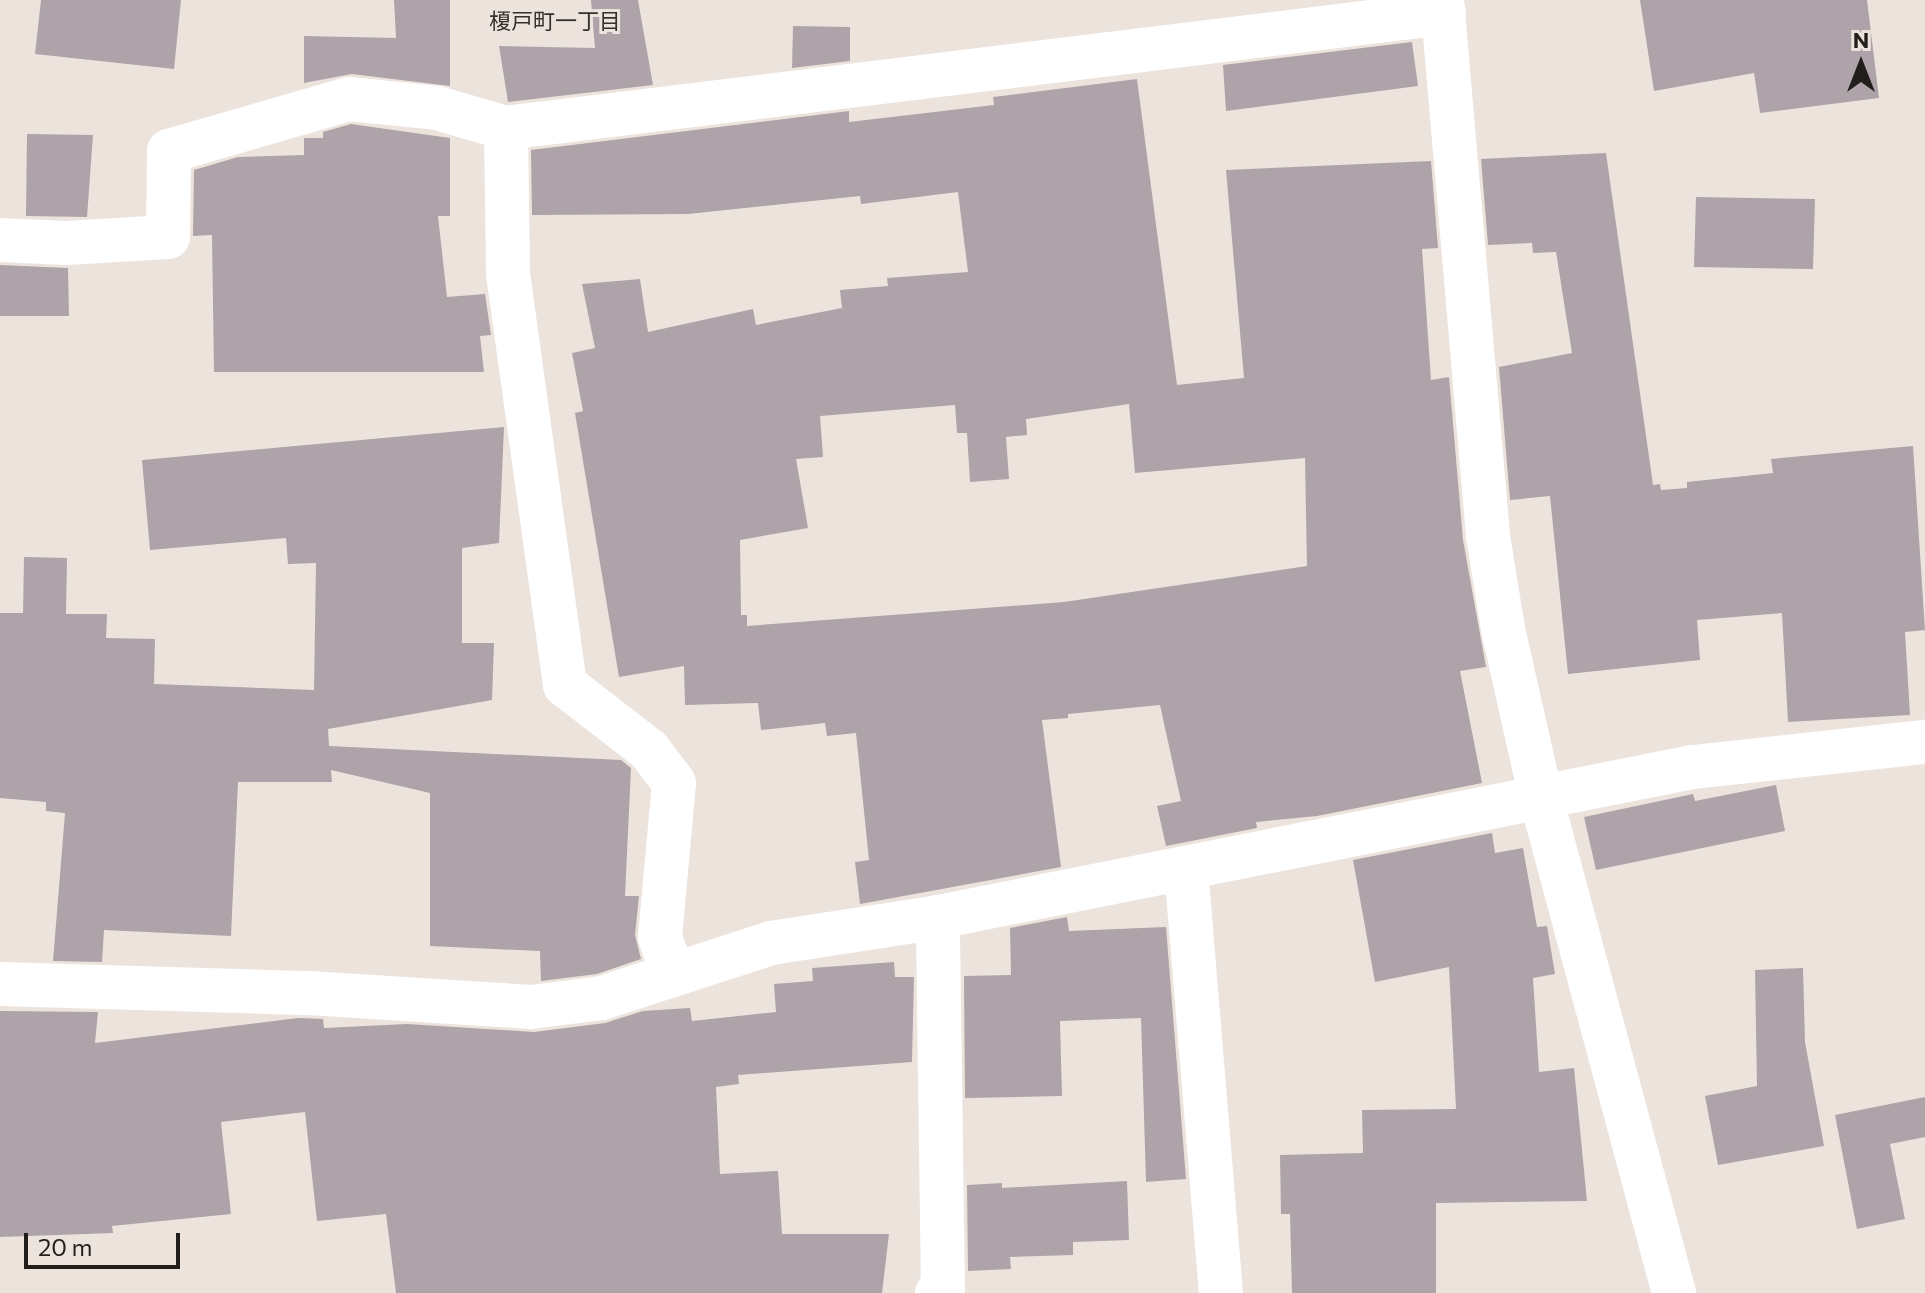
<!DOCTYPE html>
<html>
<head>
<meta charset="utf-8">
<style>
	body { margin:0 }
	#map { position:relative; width:1925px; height:1293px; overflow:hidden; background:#ede3dd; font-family:Commissioner,"Noto Sans JP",sans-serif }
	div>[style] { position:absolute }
	.building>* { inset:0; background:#ada3a9 }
	.street>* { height:44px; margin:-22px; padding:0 22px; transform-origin:22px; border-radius:22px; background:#fff }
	span { translate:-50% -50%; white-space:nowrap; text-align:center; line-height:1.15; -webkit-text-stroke:6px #ede3dd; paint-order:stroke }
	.neighbourhood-label { font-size:22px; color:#362f2a }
	.north { position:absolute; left:1821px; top:24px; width:80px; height:80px; -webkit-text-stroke:6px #ede3dd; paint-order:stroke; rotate:0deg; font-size:22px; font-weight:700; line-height:32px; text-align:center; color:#211e1c }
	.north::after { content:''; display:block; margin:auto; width:28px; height:36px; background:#211e1c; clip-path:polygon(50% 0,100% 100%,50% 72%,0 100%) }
	.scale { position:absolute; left:24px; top:1233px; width:156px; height:36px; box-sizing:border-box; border:4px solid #211e1c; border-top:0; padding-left:10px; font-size:24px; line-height:28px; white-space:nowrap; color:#211e1c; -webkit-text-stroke:6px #ede3dd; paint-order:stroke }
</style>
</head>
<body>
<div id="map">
	<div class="building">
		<div style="clip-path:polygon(41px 0,181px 0,174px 69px,35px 54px)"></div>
		<div style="clip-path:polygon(394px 0,450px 0,450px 86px,352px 74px,304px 83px,304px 36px,396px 38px)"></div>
		<div style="clip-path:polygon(591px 0,638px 0,653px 85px,508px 102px,499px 46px,595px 48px)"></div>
		<div style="clip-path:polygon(1640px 0,1867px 0,1879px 98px,1760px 113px,1754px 73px,1654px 91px)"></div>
		<div style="clip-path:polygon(793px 26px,850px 27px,850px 61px,792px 68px)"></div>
		<div style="clip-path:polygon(1412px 42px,1418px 86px,1226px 111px,1223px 65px)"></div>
		<div style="clip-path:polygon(evenodd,1137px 79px,1177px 385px,1244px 378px,1226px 170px,1431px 161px,1438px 248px,1422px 249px,1431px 380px,1449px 377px,1463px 540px,1486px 667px,1460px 671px,1482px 783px,1317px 816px,1256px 822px,1257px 828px,1166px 846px,1157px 806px,1181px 801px,1160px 705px,1068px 714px,1068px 718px,1042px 720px,1061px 867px,860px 904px,855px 862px,869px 860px,856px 733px,827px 736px,825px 723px,761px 730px,758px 703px,685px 705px,684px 666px,619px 677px,575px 413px,583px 411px,572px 353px,595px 348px,582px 284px,640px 279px,648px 332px,753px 309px,756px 325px,842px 308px,840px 290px,888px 286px,887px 278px,968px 272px,958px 192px,861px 204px,860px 196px,688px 214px,532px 215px,531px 150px,849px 111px,849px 122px,994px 105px,993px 97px,1137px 79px,1129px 404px,1135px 473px,1305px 458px,1307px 566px,1064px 602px,747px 626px,747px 615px,741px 615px,740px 540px,808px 528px,796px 459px,823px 457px,820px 416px,955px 405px,957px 433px,967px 433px,970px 482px,1009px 479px,1006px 437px,1027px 435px,1026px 419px,1129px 404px)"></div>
		<div style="clip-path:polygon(351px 124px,450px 138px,450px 216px,438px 216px,447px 297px,485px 294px,491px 335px,480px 336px,484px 372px,214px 372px,212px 235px,193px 236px,194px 170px,238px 157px,304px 155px,304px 138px,323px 138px,323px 132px)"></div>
		<div style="clip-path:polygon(27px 134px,93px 135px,87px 217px,26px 216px)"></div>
		<div style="clip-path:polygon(1606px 153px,1653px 485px,1660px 484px,1661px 490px,1687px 488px,1687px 482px,1773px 473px,1771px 459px,1913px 446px,1925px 630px,1905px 632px,1910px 715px,1788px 722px,1782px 613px,1697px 620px,1700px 660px,1568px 674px,1550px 496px,1510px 500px,1499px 367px,1572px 353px,1556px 252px,1533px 253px,1532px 243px,1488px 245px,1481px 159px)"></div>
		<div style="clip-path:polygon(1696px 197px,1815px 199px,1813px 269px,1694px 267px)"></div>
		<div style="clip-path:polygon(0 265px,68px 268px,69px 316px,0 316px)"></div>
		<div style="clip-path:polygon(504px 427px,499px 543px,462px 548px,462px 643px,494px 643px,492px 700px,328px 729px,329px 746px,621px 760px,631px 768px,625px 896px,639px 896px,635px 935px,641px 959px,597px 974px,541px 981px,540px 951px,430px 946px,430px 793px,331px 770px,332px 782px,238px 782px,231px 936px,104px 930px,102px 962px,53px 961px,65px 813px,46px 811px,46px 802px,0 798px,0 613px,23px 613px,24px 557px,67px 558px,66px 614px,107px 614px,106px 638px,155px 639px,154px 684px,314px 690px,316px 563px,288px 564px,286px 538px,150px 550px,142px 460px)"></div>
		<div style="clip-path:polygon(1776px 785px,1785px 831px,1596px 870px,1584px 817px,1693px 794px,1695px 801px)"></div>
		<div style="clip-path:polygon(1492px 833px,1495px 853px,1523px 848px,1537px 927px,1547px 926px,1555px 974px,1533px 978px,1539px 1072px,1574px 1068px,1587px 1201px,1436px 1203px,1436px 1293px,1292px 1293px,1290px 1214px,1281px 1214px,1280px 1155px,1363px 1153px,1362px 1110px,1456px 1109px,1449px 967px,1375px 982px,1353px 860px)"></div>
		<div style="clip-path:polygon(1067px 917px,1069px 931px,1166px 927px,1186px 1179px,1146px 1182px,1141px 1018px,1060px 1021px,1062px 1096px,965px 1098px,964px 976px,1011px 975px,1010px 928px)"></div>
		<div style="clip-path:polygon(894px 962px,895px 977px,914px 977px,912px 1062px,738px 1075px,739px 1084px,716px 1087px,720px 1174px,778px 1171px,782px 1234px,889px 1234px,882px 1293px,396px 1293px,386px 1214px,317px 1221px,305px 1112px,221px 1122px,231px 1214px,112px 1226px,113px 1233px,0 1237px,0 1011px,98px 1012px,95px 1043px,298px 1018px,323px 1019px,324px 1028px,407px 1024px,534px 1032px,605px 1023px,643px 1011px,690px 1008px,692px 1021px,776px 1012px,774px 984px,813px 981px,812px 968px)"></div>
		<div style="clip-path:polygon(1803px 968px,1805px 1042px,1824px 1146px,1718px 1165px,1705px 1096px,1757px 1086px,1755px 970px)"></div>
		<div style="clip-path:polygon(1925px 1097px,1925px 1137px,1890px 1144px,1905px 1219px,1857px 1229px,1835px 1115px)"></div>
		<div style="clip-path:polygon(1127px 1181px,1129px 1240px,1073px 1242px,1073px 1255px,1010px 1257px,1011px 1269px,968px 1271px,967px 1185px,1002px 1183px,1002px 1188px)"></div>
	</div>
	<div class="street">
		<div style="left:1442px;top:0;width:538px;rotate:85.09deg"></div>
		<div style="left:1488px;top:536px;width:94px;rotate:80.8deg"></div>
		<div style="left:1503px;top:629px;width:173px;rotate:77.3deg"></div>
		<div style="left:1541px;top:798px;width:513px;rotate:74.96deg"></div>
		<div style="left:506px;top:128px;width:146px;rotate:89.2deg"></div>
		<div style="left:508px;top:274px;width:415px;rotate:82.1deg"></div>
		<div style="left:565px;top:685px;width:106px;rotate:37.7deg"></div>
		<div style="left:649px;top:750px;width:41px;rotate:52.9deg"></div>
		<div style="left:674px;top:783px;width:155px;rotate:95.2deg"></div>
		<div style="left:660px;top:937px;width:37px;rotate:71deg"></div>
		<div style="left:0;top:240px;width:66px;rotate:2.6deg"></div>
		<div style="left:66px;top:243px;width:102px;rotate:-3.4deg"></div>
		<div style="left:168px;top:237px;width:86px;rotate:-89.3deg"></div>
		<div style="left:169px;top:151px;width:187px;rotate:-16.1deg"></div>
		<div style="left:349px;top:99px;width:88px;rotate:5.8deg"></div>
		<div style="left:437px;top:108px;width:72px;rotate:16.2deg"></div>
		<div style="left:506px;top:128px;width:945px;rotate:-6.99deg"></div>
		<div style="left:1186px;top:868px;width:426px;rotate:85.3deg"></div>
		<div style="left:0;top:984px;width:309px;rotate:1.7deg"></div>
		<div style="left:309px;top:993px;width:222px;rotate:3.6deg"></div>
		<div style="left:531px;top:1007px;width:72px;rotate:-7.2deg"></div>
		<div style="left:602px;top:998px;width:178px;rotate:-18deg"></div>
		<div style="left:771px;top:943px;width:169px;rotate:-8.8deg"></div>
		<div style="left:938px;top:917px;width:770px;rotate:-11.24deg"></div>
		<div style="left:1693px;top:767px;width:233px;rotate:-6.2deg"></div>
		<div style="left:937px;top:1293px;width:6px;rotate:-18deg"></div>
		<div style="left:943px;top:1291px;width:374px;rotate:-90.8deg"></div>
	</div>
	<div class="neighbourhood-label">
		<span style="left:555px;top:21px">榎戸町一丁目</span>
	</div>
	<div class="north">N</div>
	<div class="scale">20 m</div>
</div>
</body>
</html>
